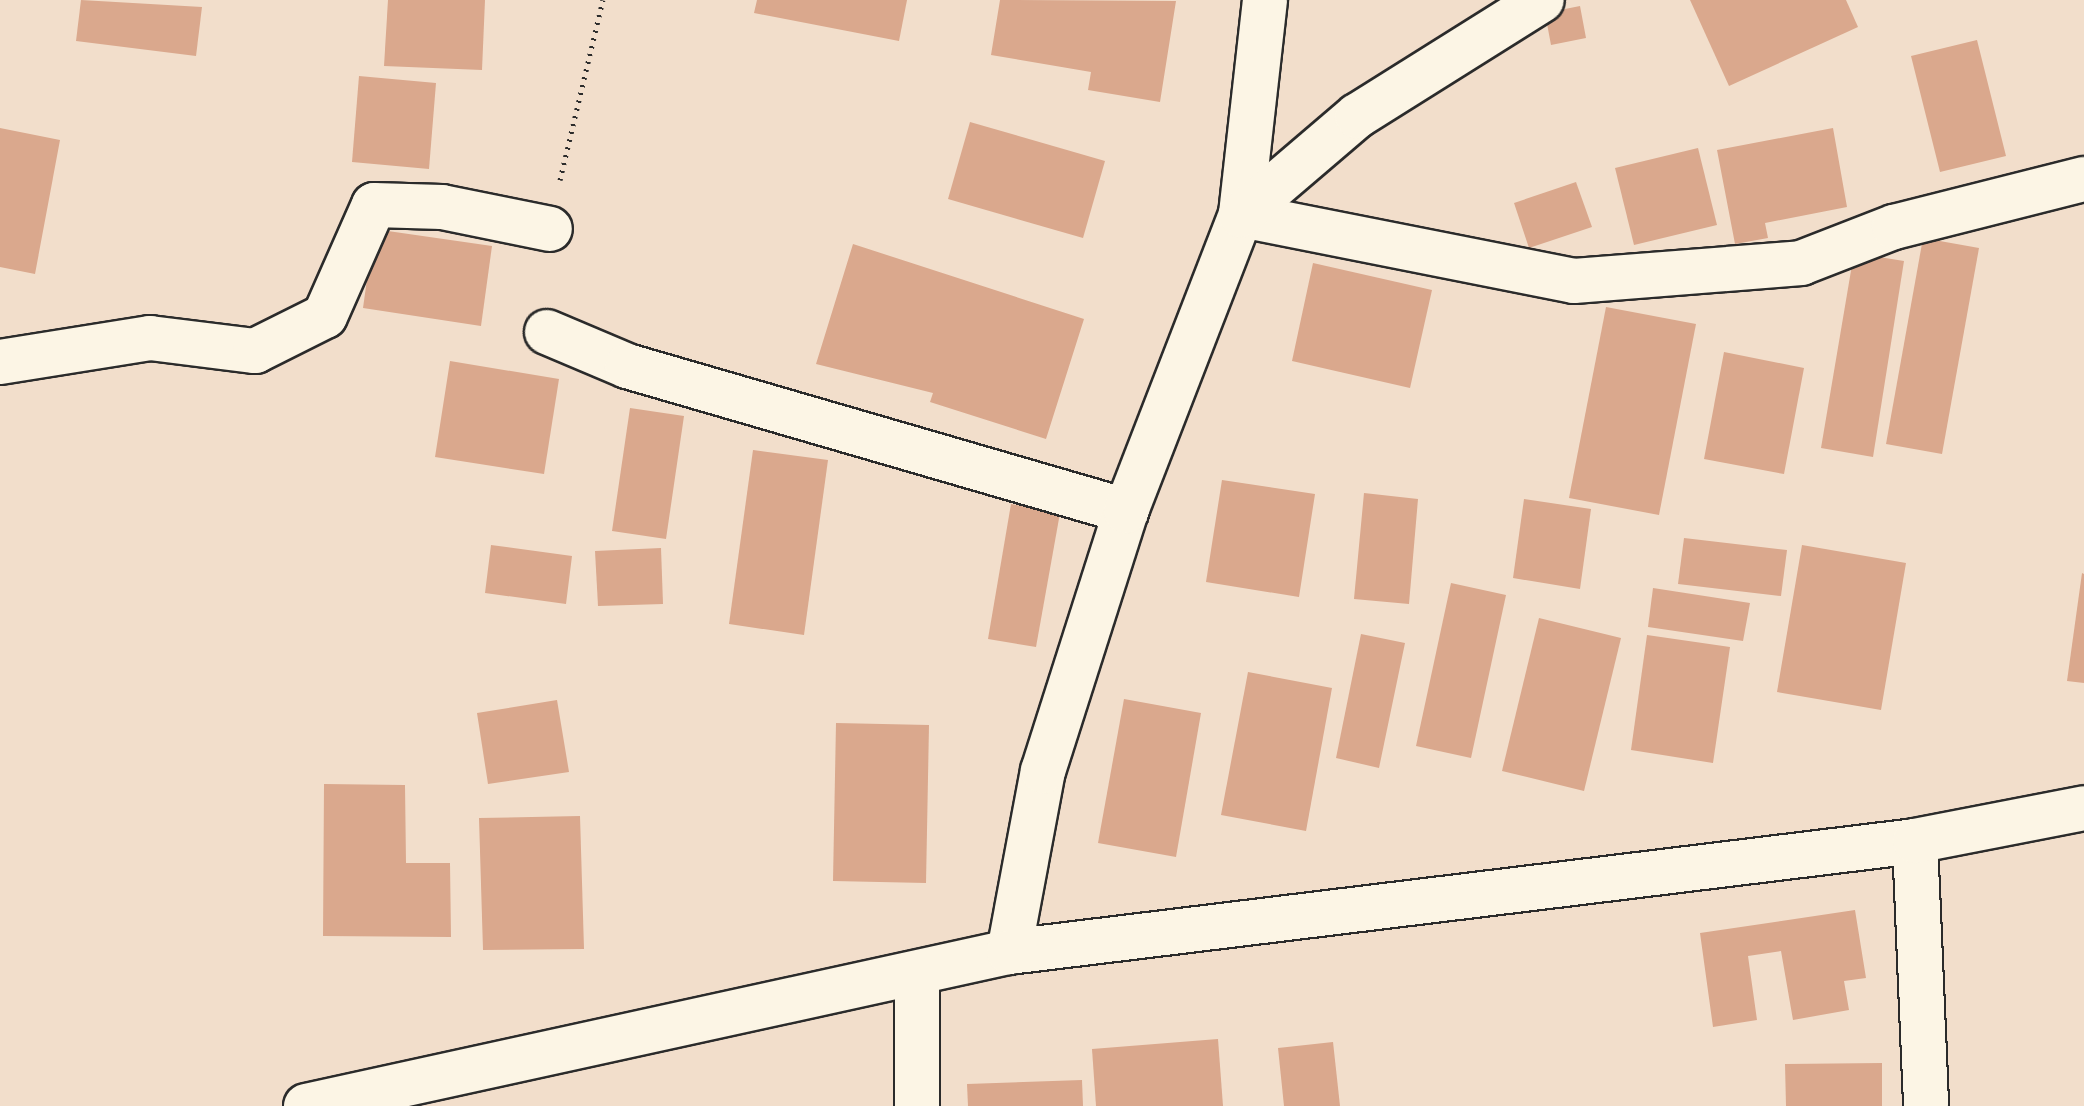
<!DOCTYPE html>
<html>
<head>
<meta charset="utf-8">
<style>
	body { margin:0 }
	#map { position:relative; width:2084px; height:1106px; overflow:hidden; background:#f2decb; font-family:Pangolin,sans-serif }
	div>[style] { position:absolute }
	.building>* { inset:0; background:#daa88d }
	.path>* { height:5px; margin-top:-2.5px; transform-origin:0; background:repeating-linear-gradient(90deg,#2b2b2b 0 2px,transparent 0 8px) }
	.roads { filter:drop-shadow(2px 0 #2b2b2b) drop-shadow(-2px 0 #2b2b2b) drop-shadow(0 2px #2b2b2b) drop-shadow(0 -2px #2b2b2b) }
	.minor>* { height:44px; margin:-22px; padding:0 22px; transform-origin:22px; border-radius:22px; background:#fcf5e5 }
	span { translate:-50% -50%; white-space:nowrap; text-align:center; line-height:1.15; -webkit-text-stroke:8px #fcf5e5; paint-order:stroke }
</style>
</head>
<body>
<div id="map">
	<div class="building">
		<div style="clip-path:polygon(81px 0,202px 7px,196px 56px,76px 41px)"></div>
		<div style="clip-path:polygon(388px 0,485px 0,482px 70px,384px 66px)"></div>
		<div style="clip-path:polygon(757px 0,907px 0,899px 41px,754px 13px)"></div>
		<div style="clip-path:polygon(1000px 0,1176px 1px,1160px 102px,1088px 90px,1091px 72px,991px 55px)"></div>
		<div style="clip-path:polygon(1690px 0,1846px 0,1858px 27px,1729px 86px)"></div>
		<div style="clip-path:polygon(1580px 6px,1586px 38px,1551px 45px,1545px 13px)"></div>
		<div style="clip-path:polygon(1977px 40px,2006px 156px,1940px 172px,1911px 56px)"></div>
		<div style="clip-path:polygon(359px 76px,436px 83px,429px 169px,352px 162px)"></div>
		<div style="clip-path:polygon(970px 122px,1105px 161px,1083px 238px,948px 199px)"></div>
		<div style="clip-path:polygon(0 128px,60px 140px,35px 274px,0 267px)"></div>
		<div style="clip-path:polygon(1833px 128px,1847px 207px,1765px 223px,1768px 238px,1735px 244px,1717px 150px)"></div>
		<div style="clip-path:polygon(1698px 148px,1717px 225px,1634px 245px,1615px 168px)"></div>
		<div style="clip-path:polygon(1576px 182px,1592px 227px,1529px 248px,1514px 203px)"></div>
		<div style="clip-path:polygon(374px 229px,492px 246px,481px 326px,363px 308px)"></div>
		<div style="clip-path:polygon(1923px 238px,1979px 248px,1942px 454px,1886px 444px)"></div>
		<div style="clip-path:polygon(853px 244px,1084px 319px,1046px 439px,930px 402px,933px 393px,816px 364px)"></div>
		<div style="clip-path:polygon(1854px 253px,1904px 261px,1873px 457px,1821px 448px)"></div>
		<div style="clip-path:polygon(1313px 263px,1432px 290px,1410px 388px,1292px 361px)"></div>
		<div style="clip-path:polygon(1606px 307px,1696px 324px,1659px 515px,1569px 498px)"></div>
		<div style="clip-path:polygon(1724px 352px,1804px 368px,1784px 474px,1704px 459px)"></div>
		<div style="clip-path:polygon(450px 361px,559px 379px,544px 474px,435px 457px)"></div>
		<div style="clip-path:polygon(630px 408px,684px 416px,666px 539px,612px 531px)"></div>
		<div style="clip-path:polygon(753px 450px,828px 460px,804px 635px,729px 624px)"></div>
		<div style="clip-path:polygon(1222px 480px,1315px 494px,1299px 597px,1206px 582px)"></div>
		<div style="clip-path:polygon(1364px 493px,1418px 499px,1409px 604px,1354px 599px)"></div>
		<div style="clip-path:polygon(1524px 499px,1591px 509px,1580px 589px,1513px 578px)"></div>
		<div style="clip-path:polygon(1011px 504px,1060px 513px,1036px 647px,988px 639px)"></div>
		<div style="clip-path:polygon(1684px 538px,1787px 550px,1781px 596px,1678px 584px)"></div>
		<div style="clip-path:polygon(491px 545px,572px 556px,566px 604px,485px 593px)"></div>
		<div style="clip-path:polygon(1802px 545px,1906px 563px,1881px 710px,1777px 692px)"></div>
		<div style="clip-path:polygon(661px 548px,663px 604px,598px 606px,595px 551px)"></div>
		<div style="clip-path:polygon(2082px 573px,2084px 574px,2084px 683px,2067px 681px)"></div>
		<div style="clip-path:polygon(1451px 583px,1506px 595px,1471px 758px,1416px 746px)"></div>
		<div style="clip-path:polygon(1653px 588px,1750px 603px,1743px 641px,1648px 627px)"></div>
		<div style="clip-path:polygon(1539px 618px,1621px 638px,1584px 791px,1502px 771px)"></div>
		<div style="clip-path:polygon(1361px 634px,1405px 643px,1379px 768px,1336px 758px)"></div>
		<div style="clip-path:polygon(1647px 635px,1730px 647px,1713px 763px,1631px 750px)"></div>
		<div style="clip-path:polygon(1248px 672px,1332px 688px,1306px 831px,1221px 815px)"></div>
		<div style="clip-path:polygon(1124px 699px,1201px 713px,1176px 857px,1098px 843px)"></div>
		<div style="clip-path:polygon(557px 700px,569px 772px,488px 784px,477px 713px)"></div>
		<div style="clip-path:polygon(836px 723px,929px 725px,926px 883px,833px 881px)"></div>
		<div style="clip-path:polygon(324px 784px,405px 785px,406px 863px,450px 863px,451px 937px,323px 936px)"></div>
		<div style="clip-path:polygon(580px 816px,584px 949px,483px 950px,479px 818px)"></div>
		<div style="clip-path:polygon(1855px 910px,1866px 978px,1844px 981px,1849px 1010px,1793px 1020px,1781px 951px,1748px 956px,1757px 1020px,1713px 1027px,1700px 933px)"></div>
		<div style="clip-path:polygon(1218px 1039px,1223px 1106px,1096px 1106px,1092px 1049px)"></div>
		<div style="clip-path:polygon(1333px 1042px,1340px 1106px,1284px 1106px,1278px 1048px)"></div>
		<div style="clip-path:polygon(1882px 1063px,1882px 1106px,1786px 1106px,1785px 1064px)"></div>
		<div style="clip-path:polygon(1082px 1080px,1083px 1106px,968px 1106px,967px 1084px)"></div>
	</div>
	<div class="path">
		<div style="left:560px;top:180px;width:185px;rotate:-76.6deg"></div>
	</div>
	<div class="roads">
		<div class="minor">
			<div style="left:1265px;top:0;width:216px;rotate:96.4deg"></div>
			<div style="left:1241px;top:215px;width:339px;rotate:11.2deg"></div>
			<div style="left:1574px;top:281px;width:228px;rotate:-4.5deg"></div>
			<div style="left:1801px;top:263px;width:100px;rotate:-21.2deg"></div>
			<div style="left:1894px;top:227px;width:196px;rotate:-14.2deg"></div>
			<div style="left:547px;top:332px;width:87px;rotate:23deg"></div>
			<div style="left:627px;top:366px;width:520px;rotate:16.2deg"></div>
			<div style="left:0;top:362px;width:152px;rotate:-9.1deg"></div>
			<div style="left:150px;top:338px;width:106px;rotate:7.1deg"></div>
			<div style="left:255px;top:351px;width:78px;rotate:-26.6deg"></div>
			<div style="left:325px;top:316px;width:121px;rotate:-66.2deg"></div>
			<div style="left:374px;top:205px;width:68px;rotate:1.7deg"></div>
			<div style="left:442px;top:207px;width:110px;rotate:11.5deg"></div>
			<div style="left:1915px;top:841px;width:265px;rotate:87.6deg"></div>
			<div style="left:1009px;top:952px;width:184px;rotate:-79.4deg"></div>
			<div style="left:1043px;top:771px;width:273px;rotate:-72.3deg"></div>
			<div style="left:1126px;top:511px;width:318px;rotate:-68.8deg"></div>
			<div style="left:1241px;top:215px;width:153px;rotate:-40.5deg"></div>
			<div style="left:1357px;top:116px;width:218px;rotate:-32.1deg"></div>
			<div style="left:917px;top:976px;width:130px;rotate:90deg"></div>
			<div style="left:306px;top:1106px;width:720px;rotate:-12.36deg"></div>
			<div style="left:1009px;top:952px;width:913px;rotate:-6.98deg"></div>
			<div style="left:1915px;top:841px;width:172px;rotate:-11deg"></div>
		</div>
	</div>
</div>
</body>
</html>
